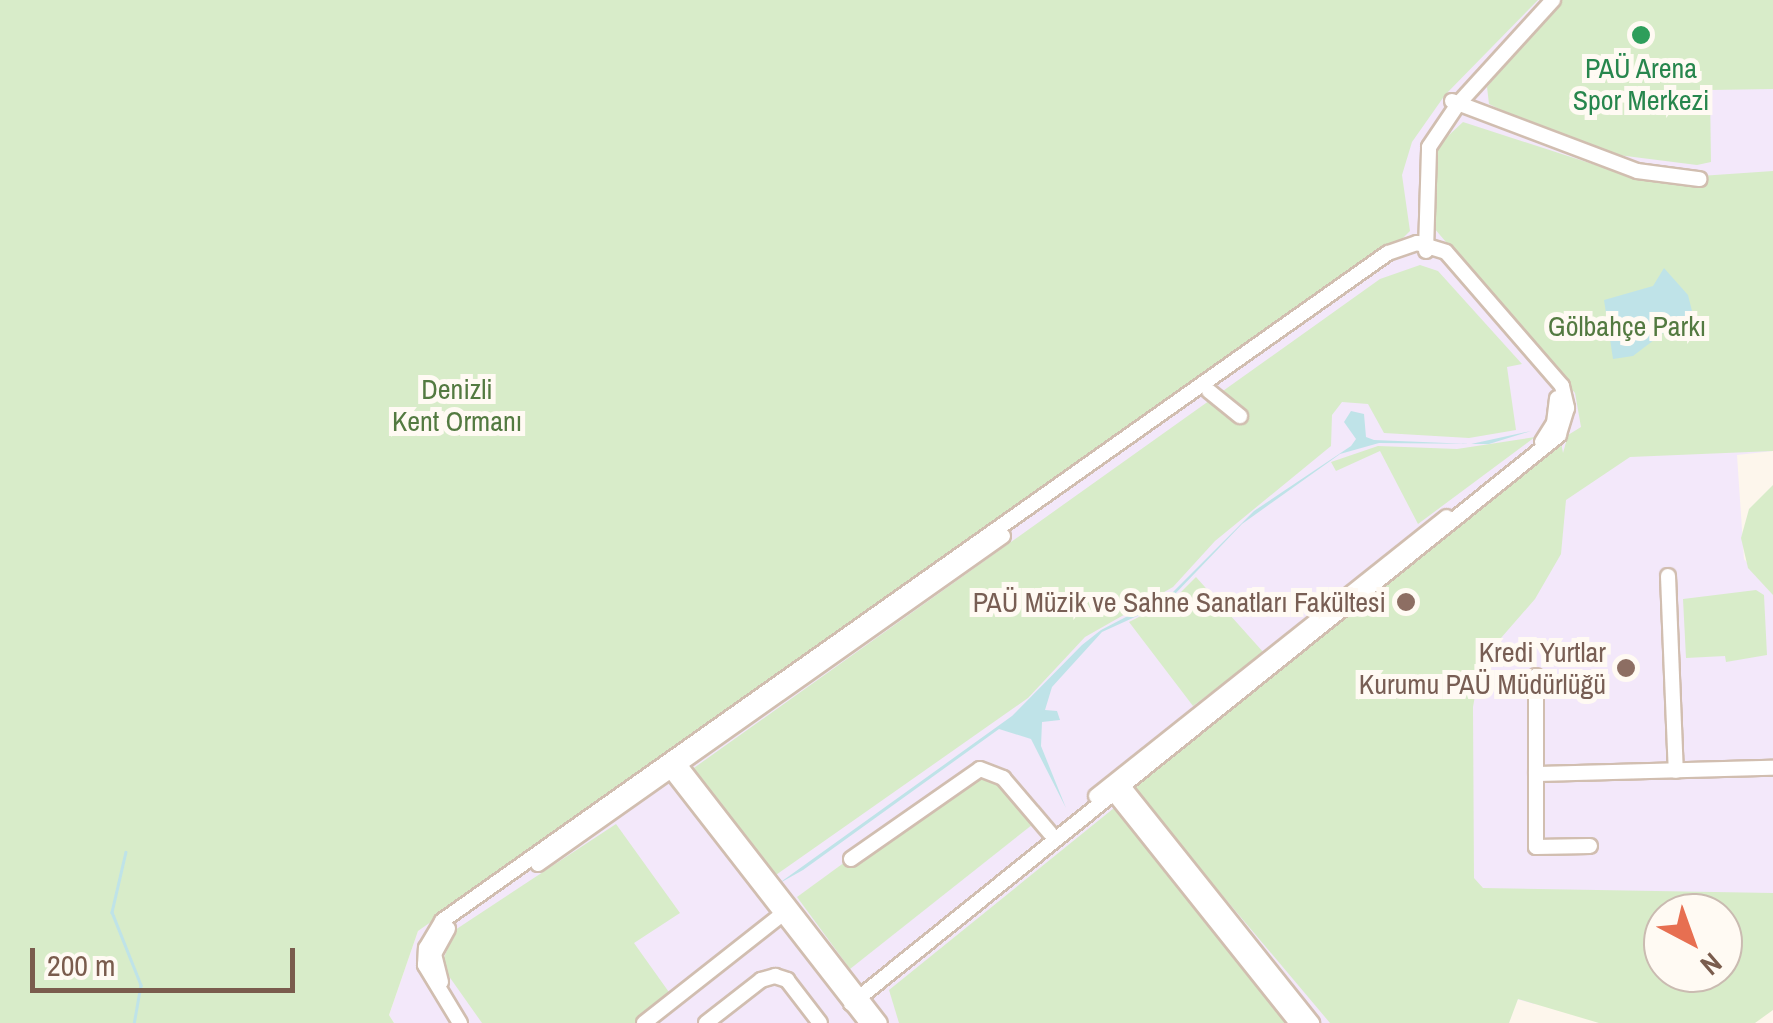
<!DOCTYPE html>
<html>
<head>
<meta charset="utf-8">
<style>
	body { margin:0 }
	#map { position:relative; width:1773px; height:1023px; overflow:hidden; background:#fdf6ec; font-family:"Archivo Narrow",sans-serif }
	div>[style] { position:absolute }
	.education>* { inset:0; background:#f3e8fa }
	.green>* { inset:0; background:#d8ecc9 }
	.water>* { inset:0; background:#bfe3e8 }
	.stream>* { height:2.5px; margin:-1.25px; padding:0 1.25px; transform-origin:1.25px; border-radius:1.25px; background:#bfe3e8 }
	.roads { filter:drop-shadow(2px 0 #d1beb0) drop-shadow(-2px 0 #d1beb0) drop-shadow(0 2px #d1beb0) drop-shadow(0 -2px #d1beb0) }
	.minor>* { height:14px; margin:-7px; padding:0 7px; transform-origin:7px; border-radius:7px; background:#fff }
	.dots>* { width:28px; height:28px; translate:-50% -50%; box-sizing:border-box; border:5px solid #fffaf3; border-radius:50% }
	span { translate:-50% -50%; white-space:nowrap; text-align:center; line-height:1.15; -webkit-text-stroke:10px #fffaf3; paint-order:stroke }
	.leisure-label { font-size:28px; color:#27864d }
	.park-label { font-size:28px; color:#537a41 }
	.education-label { font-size:28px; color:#785e54 }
	.right { translate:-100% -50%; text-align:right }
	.north { position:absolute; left:1643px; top:893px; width:100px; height:100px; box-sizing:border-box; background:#fffaf3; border:2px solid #cabbb1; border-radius:50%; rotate:139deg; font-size:28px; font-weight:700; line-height:40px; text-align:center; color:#7a5c4d }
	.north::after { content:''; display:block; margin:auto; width:35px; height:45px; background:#e76f51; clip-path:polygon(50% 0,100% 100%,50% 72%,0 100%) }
	.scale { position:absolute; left:30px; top:948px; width:265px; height:45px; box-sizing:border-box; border:5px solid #7a5c4d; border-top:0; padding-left:12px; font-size:30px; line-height:35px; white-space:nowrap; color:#7a5c4d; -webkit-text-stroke:8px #fffaf3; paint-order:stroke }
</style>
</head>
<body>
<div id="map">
	<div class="education">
		<div style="clip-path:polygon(997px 0,1773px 0,1773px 451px,1737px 455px,1744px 559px,1773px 594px,1773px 896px,1554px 894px,1534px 1004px,1517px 999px,1509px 1023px,394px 1023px,389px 1015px,418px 931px,465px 896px)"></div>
	</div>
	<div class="green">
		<div style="clip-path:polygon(0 0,1538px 0,1445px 95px,1412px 142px,1402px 175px,1410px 231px,1402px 239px,418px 931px,389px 1015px,394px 1023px,0 1023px)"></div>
		<div style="clip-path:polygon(1560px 0,1773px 0,1773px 89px,1710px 90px,1711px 162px,1697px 165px,1610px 154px,1531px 125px,1489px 104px,1487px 87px)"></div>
		<div style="clip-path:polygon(evenodd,1463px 122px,1642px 180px,1773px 171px,1773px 451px,1630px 457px,1566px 500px,1561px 554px,1535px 599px,1481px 661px,1473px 707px,1474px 878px,1483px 888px,1773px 893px,1773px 1010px,1755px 1023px,1599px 1023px,1518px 999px,1509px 1023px,1330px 1023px,1131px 787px,1561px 442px,1563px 453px,1568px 435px,1581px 427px,1575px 393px,1434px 228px,1428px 204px,1434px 149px,1463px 122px,1663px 913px,1723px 913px,1723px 973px,1663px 973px,1663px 913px)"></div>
		<div style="clip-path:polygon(1420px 265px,1438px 271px,1522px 364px,1507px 367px,1516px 430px,1469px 438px,1384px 433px,1368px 404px,1342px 402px,1332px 415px,1331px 446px,1215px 541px,1173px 587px,1085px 637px,1028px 698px,773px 877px,691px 770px,1380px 279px)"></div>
		<div style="clip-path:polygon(1535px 437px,1418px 524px,1380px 451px,1336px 471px,1331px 462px,1378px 446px,1457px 449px)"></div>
		<div style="clip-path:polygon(1773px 485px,1773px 595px,1748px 568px,1741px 538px,1749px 509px)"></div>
		<div style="clip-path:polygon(1196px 577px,1264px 653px,1193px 706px,1129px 622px,1174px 599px)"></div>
		<div style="clip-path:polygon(1756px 590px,1764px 595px,1767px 655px,1726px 662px,1725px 656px,1686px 658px,1683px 599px)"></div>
		<div style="clip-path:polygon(992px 772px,1037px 821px,850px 969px,797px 897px,967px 773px)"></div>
		<div style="clip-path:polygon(1114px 808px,1290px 1023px,899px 1023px,889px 990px)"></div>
		<div style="clip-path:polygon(616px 824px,680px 913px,634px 943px,671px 995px,636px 1023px,482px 1023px,441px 965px,455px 930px)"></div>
	</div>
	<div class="water">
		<div style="clip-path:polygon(1664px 268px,1688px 295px,1692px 311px,1633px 356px,1613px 359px,1604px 300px,1653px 286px)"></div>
		<div style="clip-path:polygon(1351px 411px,1364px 414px,1366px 437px,1374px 440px,1471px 444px,1531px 431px,1489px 444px,1379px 443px,1340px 454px,1242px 524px,1174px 595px,1157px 607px,1102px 632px,1052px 687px,1045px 710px,1057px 711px,1060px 720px,1042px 722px,1041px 746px,1066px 808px,1031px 739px,999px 729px,803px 870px,778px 884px,1012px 716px,1082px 645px,1101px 630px,1172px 593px,1254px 511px,1351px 446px,1356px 439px,1344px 422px)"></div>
	</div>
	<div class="stream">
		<div style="left:126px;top:852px;width:62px;rotate:103.1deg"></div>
		<div style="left:112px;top:912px;width:79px;rotate:68.3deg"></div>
		<div style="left:141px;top:985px;width:39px;rotate:100deg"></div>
	</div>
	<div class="roads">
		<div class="minor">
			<div style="left:1452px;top:101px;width:198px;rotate:20.7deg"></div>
			<div style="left:1637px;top:171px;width:63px;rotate:7.4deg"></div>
			<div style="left:1426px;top:251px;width:104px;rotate:-88.3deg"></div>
			<div style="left:1429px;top:147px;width:52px;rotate:-56deg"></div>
			<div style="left:1458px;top:104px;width:141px;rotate:-47.6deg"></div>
			<div style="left:1209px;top:391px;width:40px;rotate:39deg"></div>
			<div style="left:1542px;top:442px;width:22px;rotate:-58deg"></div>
			<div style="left:1554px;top:423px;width:25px;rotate:-83deg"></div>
			<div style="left:1668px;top:576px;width:195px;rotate:87.7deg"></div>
			<div style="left:1536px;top:676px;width:171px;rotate:90deg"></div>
			<div style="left:1536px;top:847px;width:54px;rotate:-1.1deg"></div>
			<div style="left:675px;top:759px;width:334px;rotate:52.2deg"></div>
			<div style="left:668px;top:767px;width:324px;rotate:52.1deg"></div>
			<div style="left:1536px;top:774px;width:237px;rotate:-1.5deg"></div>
			<div style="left:1119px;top:781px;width:310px;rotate:51.4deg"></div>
			<div style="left:1110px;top:789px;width:300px;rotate:51.4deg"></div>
			<div style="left:1096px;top:796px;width:448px;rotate:-38.5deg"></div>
			<div style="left:851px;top:859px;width:157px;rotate:-34.9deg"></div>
			<div style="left:980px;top:769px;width:25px;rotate:21deg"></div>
			<div style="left:1003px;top:778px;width:72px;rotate:49.5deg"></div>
			<div style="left:538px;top:864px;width:569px;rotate:-35.2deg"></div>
			<div style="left:441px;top:982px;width:29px;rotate:-104deg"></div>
			<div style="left:434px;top:954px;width:29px;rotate:-61deg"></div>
			<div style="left:460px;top:1023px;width:68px;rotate:-121.1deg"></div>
			<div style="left:425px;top:965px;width:17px;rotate:-87deg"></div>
			<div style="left:426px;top:948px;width:31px;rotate:-59deg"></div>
			<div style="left:442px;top:921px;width:1158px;rotate:-35.23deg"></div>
			<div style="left:1388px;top:253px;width:31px;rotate:-19deg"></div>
			<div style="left:1417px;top:243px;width:30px;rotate:17deg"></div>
			<div style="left:1446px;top:252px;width:177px;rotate:49.1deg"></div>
			<div style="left:1562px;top:386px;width:23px;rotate:77deg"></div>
			<div style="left:1567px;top:408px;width:28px;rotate:107deg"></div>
			<div style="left:1559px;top:435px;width:908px;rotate:141.21deg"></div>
			<div style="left:644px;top:1023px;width:179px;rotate:-38.2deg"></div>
			<div style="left:706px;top:1023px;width:70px;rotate:-38deg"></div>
			<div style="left:761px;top:980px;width:15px;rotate:-16deg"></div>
			<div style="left:775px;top:976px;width:13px;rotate:18deg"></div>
			<div style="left:787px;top:980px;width:54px;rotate:52.5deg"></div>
		</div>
	</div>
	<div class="dots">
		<div style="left:1641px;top:35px;background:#2e9e5b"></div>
		<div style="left:1406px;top:602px;background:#8d6e63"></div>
		<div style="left:1626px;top:668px;background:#8d6e63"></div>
	</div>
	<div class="leisure-label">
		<span style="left:1641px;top:84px">PAÜ Arena<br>Spor Merkezi</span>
	</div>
	<div class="park-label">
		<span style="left:1627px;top:326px">Gölbahçe Parkı</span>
		<span style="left:457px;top:405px">Denizli<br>Kent Ormanı</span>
	</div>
	<div class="education-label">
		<span class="right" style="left:1386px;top:602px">PAÜ Müzik ve Sahne Sanatları Fakültesi</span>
		<span class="right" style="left:1606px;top:668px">Kredi Yurtlar<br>Kurumu PAÜ Müdürlüğü</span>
	</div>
	<div class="north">N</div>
	<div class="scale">200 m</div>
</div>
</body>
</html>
